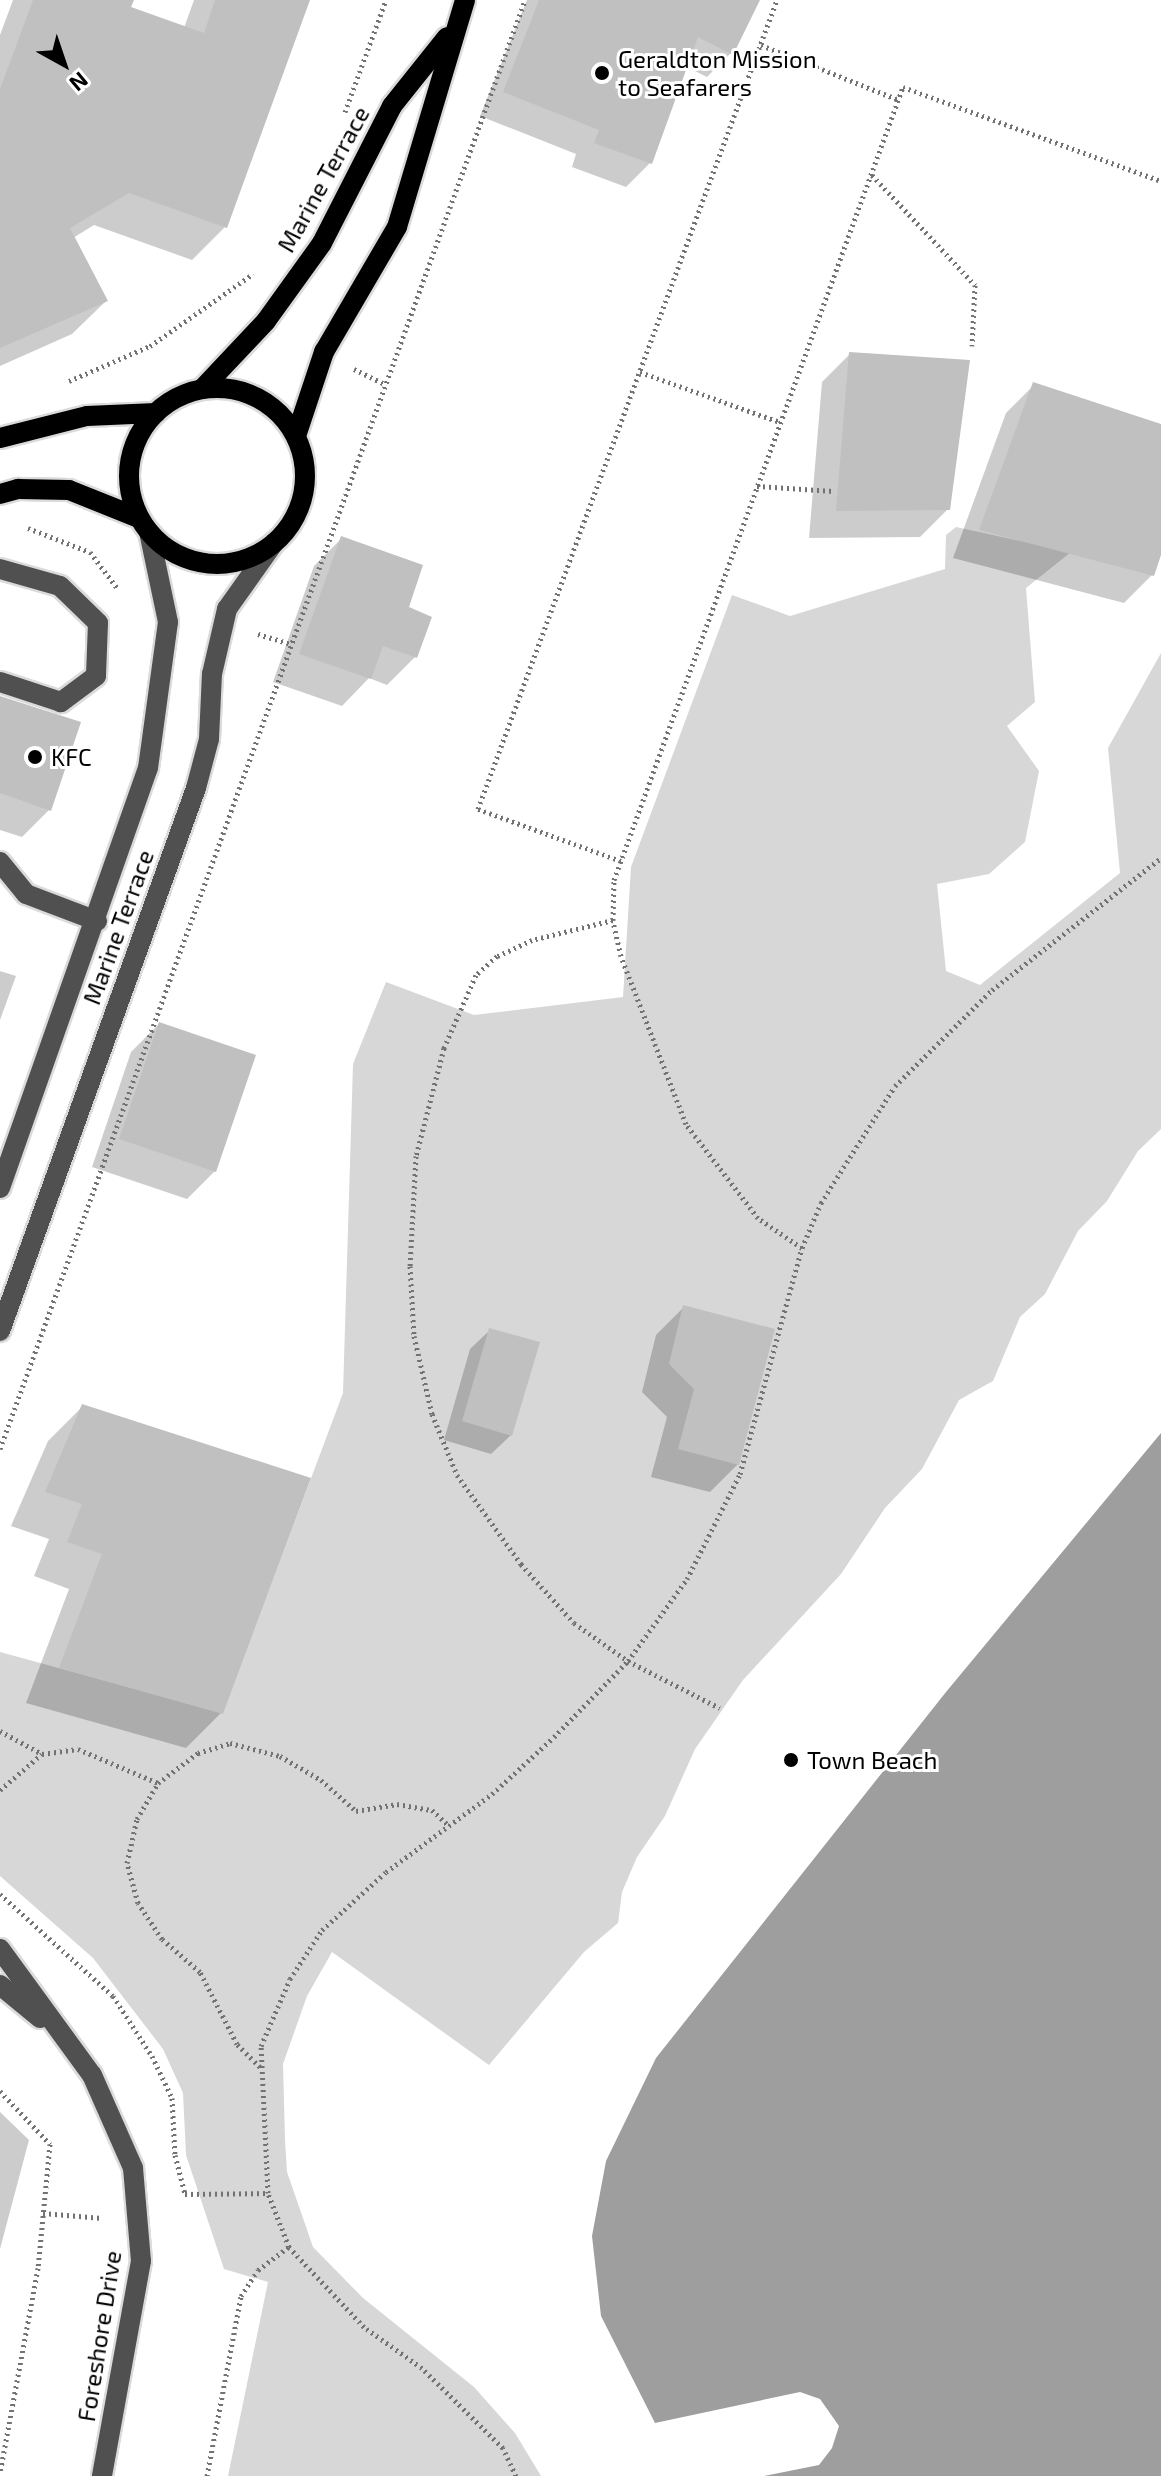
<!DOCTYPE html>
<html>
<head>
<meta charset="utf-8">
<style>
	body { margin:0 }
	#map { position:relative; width:1161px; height:2476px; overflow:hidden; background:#fff; font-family:"Exo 2",sans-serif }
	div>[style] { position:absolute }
	.green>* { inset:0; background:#d7d7d7 }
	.water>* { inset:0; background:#9e9e9e }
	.shadow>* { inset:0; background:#0003 }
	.building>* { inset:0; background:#c0c0c0 }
	.path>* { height:5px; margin-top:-2.5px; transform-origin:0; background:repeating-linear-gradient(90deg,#727272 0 2px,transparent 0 6px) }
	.roads { filter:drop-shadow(2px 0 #dbdbdb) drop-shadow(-2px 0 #dbdbdb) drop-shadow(0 2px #dbdbdb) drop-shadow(0 -2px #dbdbdb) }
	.minor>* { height:20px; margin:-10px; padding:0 10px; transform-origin:10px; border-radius:10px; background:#505050 }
	.major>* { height:20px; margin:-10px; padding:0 10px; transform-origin:10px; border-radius:10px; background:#000 }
	.major>.ring { margin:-10px; padding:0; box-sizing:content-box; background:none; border:20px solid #000; border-radius:50% }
	.dots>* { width:22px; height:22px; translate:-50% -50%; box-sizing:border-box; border:4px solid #fff; border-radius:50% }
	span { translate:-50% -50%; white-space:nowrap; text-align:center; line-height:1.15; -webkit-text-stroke:6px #fff; paint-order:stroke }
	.poi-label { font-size:24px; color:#000 }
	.left { translate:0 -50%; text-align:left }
	.street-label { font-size:24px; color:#000 }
	.north { position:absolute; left:24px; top:24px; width:80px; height:80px; -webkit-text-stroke:6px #fff; paint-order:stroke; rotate:140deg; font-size:22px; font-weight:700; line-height:32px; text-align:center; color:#000 }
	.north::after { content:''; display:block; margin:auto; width:28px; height:36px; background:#000; clip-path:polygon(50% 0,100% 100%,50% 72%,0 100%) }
</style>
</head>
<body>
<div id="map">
	<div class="green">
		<div style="clip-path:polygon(956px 527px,1071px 552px,1026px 588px,1035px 702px,1007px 726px,1039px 771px,1025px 842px,989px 874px,937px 884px,946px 971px,980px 985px,1120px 873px,1108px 748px,1161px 653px,1161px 1129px,1138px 1151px,1107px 1201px,1078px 1231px,1045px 1294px,1020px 1317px,993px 1381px,959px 1400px,922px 1469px,885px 1508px,841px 1574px,743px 1680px,695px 1749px,665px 1816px,637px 1857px,622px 1892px,618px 1923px,584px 1952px,489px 2065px,332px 1952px,307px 1996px,283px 2064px,285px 2140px,287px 2172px,313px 2247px,363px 2298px,474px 2387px,515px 2433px,541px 2476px,228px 2476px,268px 2282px,224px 2269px,186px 2155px,183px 2093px,163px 2049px,93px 1958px,0 1876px,0 1652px,223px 1713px,343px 1393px,353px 1064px,386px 982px,474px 1015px,623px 997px,631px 867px,732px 595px,790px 616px,945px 569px,946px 535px)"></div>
	</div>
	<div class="water">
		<div style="clip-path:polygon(1161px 1433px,1161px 2476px,764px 2476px,819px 2465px,832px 2448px,839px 2426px,820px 2399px,800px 2392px,655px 2423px,601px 2316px,592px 2236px,606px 2161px,656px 2058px,946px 1692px)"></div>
	</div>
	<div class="shadow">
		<div style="clip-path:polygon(13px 0,131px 0,129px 8px,184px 28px,194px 0,308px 0,225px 227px,192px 260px,94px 225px,73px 238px,106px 301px,72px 334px,0 366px,0 35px)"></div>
		<div style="clip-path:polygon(527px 0,758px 0,731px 53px,707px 77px,685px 66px,650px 163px,626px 187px,572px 167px,576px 154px,480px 116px)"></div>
		<div style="clip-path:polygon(850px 354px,948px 509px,920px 537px,809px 538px,822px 382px)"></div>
		<div style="clip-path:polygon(1034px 385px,1161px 427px,1161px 550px,1152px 575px,1124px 603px,953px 558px,1006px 413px)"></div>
		<div style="clip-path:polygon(342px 538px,407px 608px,415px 657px,387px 685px,369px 678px,342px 706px,273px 682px,314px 566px)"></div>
		<div style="clip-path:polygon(0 698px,49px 810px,22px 837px,0 830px)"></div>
		<div style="clip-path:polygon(0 971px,16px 976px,0 1020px)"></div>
		<div style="clip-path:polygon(159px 1024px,215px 1171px,187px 1199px,92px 1167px,131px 1052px)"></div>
		<div style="clip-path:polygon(684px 1307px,738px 1464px,710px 1492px,651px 1477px,667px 1417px,642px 1392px,656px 1335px)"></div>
		<div style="clip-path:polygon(490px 1330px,511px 1435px,491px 1454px,444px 1440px,470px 1349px)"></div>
		<div style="clip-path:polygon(82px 1407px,221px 1713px,186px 1748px,26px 1703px,69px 1589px,34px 1576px,49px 1539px,11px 1526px,48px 1441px)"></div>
		<div style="clip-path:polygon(0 2112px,29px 2140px,0 2249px)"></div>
	</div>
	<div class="building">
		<div style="clip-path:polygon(33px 0,134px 0,131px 7px,204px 33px,215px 0,310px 0,227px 228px,129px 193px,70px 228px,108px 301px,0 348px,0 89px)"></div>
		<div style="clip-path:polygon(539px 0,760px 0,733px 55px,698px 37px,652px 164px,594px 143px,599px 130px,503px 92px)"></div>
		<div style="clip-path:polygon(849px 352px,970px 360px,950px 510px,836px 511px)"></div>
		<div style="clip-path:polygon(1033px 382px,1161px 424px,1161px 555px,1154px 576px,979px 530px)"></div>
		<div style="clip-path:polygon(341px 536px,423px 565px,409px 607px,432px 617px,417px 658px,383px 646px,371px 679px,299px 654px)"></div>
		<div style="clip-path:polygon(0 696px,81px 722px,51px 811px,0 793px)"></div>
		<div style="clip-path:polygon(159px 1022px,256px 1055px,216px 1172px,119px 1139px)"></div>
		<div style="clip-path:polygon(683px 1305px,775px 1329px,739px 1465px,678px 1449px,694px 1389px,669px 1364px)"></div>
		<div style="clip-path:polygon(489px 1328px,540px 1342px,512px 1436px,462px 1421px)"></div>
		<div style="clip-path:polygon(82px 1404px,311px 1478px,223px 1714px,59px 1668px,102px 1554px,67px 1542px,82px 1504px,45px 1492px)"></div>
	</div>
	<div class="path">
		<div style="left:761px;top:45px;width:149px;rotate:21.7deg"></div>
		<div style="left:345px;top:112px;width:119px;rotate:-69.9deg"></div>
		<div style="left:872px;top:175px;width:151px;rotate:46.9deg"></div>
		<div style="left:975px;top:285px;width:61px;rotate:92.8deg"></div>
		<div style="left:354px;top:369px;width:34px;rotate:26deg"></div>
		<div style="left:640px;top:372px;width:149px;rotate:19.7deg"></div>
		<div style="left:69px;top:381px;width:88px;rotate:-23.4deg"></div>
		<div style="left:150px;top:346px;width:126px;rotate:-35deg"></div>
		<div style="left:757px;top:486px;width:76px;rotate:3.8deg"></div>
		<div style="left:28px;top:528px;width:66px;rotate:21.2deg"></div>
		<div style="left:90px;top:552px;width:46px;rotate:52.9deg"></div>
		<div style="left:258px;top:634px;width:34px;rotate:17deg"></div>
		<div style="left:621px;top:861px;width:152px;rotate:-160deg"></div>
		<div style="left:478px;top:809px;width:862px;rotate:-69.72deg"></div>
		<div style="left:613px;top:920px;width:83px;rotate:166.1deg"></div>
		<div style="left:532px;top:940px;width:38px;rotate:155deg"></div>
		<div style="left:497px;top:956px;width:28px;rotate:138deg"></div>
		<div style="left:476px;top:975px;width:80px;rotate:113.7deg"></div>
		<div style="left:444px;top:1048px;width:112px;rotate:104.5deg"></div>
		<div style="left:416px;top:1156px;width:110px;rotate:93.1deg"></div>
		<div style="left:410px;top:1266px;width:70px;rotate:86.7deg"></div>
		<div style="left:414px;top:1336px;width:80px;rotate:77deg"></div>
		<div style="left:432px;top:1414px;width:66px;rotate:67.7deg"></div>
		<div style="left:457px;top:1475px;width:110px;rotate:54.3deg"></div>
		<div style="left:521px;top:1564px;width:79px;rotate:48.1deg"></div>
		<div style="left:574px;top:1623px;width:66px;rotate:35.1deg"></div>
		<div style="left:628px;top:1661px;width:103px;rotate:27.1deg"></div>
		<div style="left:802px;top:1248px;width:53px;rotate:-145.7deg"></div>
		<div style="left:758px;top:1218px;width:118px;rotate:-127.5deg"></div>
		<div style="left:686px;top:1124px;width:180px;rotate:-111.2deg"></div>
		<div style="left:621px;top:956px;width:37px;rotate:-103deg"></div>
		<div style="left:613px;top:920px;width:40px;rotate:-88.6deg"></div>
		<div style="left:614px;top:880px;width:844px;rotate:-69.98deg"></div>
		<div style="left:903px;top:87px;width:275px;rotate:20deg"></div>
		<div style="left:0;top:1449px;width:1541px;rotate:-70.08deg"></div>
		<div style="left:0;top:1731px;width:48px;rotate:28.7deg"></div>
		<div style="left:42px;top:1754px;width:36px;rotate:-8deg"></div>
		<div style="left:78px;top:1749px;width:87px;rotate:23deg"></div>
		<div style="left:0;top:1790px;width:55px;rotate:-40.6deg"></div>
		<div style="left:0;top:1894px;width:152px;rotate:42.1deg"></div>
		<div style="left:113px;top:1996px;width:72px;rotate:57deg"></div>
		<div style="left:152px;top:2056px;width:47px;rotate:64.5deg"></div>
		<div style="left:172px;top:2098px;width:57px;rotate:87deg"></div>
		<div style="left:175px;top:2155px;width:40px;rotate:75.6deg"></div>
		<div style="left:185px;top:2194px;width:83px;rotate:-0.7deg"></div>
		<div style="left:260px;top:2067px;width:33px;rotate:-135deg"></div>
		<div style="left:237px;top:2044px;width:81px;rotate:-117.2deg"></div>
		<div style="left:200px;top:1972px;width:50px;rotate:-139deg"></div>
		<div style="left:162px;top:1939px;width:43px;rotate:-123.7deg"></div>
		<div style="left:138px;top:1903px;width:41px;rotate:-105.4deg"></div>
		<div style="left:127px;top:1863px;width:45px;rotate:-77.2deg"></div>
		<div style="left:137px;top:1819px;width:42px;rotate:-59.7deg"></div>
		<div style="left:158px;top:1783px;width:50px;rotate:-36.9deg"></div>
		<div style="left:198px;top:1753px;width:34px;rotate:-17deg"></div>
		<div style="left:230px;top:1743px;width:52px;rotate:14.6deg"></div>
		<div style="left:280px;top:1756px;width:48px;rotate:30.3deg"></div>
		<div style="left:321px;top:1780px;width:47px;rotate:41.5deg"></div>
		<div style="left:356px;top:1811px;width:42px;rotate:-9.7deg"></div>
		<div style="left:397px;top:1804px;width:36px;rotate:10deg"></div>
		<div style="left:432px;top:1810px;width:23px;rotate:43deg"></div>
		<div style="left:0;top:2091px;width:73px;rotate:46.7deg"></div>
		<div style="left:50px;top:2144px;width:125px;rotate:95.5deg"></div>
		<div style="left:38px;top:2268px;width:208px;rotate:100.5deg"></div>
		<div style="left:43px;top:2213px;width:59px;rotate:4.8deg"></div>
		<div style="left:207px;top:2476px;width:183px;rotate:-79.3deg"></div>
		<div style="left:241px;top:2296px;width:31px;rotate:-57deg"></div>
		<div style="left:258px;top:2270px;width:39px;rotate:-37deg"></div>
		<div style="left:516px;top:2476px;width:31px;rotate:-115deg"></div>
		<div style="left:503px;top:2448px;width:114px;rotate:-135.4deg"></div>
		<div style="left:422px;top:2368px;width:71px;rotate:-144.7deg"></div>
		<div style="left:364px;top:2327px;width:110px;rotate:-133.2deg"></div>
		<div style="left:289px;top:2247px;width:58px;rotate:-111.3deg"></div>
		<div style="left:268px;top:2193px;width:147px;rotate:-92.7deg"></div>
		<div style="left:261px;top:2046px;width:73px;rotate:-66.6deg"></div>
		<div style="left:290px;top:1979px;width:59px;rotate:-56.9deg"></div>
		<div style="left:322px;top:1930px;width:86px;rotate:-42.2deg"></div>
		<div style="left:386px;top:1872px;width:132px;rotate:-36.3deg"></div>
		<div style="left:492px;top:1794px;width:84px;rotate:-42.6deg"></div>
		<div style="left:554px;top:1737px;width:106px;rotate:-45.8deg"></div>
		<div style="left:628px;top:1661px;width:101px;rotate:-54.3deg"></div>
		<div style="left:687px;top:1579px;width:118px;rotate:-63.2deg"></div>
		<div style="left:740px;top:1474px;width:234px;rotate:-74.7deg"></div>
		<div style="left:802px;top:1248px;width:49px;rotate:-67.1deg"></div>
		<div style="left:821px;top:1203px;width:138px;rotate:-57.7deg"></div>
		<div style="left:895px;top:1086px;width:136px;rotate:-44.7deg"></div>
		<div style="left:992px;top:990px;width:214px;rotate:-38deg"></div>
	</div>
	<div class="roads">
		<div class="minor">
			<div style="left:0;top:569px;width:62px;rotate:15.8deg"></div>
			<div style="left:60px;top:586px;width:53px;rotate:44.2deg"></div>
			<div style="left:98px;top:623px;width:53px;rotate:92.2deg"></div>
			<div style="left:96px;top:676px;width:44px;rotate:143.4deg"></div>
			<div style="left:61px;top:702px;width:64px;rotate:-161.8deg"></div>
			<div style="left:0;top:862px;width:41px;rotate:50.9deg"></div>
			<div style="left:26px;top:894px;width:76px;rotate:20.8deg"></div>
			<div style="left:0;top:1188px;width:445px;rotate:-70.6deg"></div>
			<div style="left:148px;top:768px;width:147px;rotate:-82.2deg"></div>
			<div style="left:168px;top:622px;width:92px;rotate:-101.9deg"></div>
			<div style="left:0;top:1331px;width:577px;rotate:-70.15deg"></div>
			<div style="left:196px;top:788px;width:51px;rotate:-75.1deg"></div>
			<div style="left:209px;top:739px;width:65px;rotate:-87.4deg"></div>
			<div style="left:212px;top:674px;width:67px;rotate:-77deg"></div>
			<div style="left:227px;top:609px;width:80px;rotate:-54.7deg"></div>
			<div style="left:0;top:1949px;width:156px;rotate:53.9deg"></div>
			<div style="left:92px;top:2075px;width:102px;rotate:66.2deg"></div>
			<div style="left:133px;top:2168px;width:93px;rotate:85.1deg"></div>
			<div style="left:141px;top:2261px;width:219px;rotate:100.3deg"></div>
			<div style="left:0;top:1985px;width:52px;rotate:39.5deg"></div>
		</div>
		<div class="major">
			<div class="ring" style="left:129px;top:388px;width:156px;height:156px"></div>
			<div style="left:202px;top:389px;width:93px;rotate:-46.7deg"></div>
			<div style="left:266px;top:321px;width:96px;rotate:-54.3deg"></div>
			<div style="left:322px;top:243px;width:154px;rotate:-62.9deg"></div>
			<div style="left:392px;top:106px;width:88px;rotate:-51.4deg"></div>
			<div style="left:296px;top:436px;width:89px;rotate:-71.6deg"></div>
			<div style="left:324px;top:352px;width:145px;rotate:-59.7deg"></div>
			<div style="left:397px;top:227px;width:237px;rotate:-73.3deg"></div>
			<div style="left:0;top:438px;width:90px;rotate:-14.2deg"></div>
			<div style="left:87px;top:416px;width:69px;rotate:-2.5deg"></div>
			<div style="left:0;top:494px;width:19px;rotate:-16deg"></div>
			<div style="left:18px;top:489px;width:51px;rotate:1.1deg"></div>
			<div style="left:69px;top:490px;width:75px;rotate:21.8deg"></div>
		</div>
	</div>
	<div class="dots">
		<div style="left:602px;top:73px;background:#000"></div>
		<div style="left:35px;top:757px;background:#000"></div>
		<div style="left:791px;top:1760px;background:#000"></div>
	</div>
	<div class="poi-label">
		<span class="left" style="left:618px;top:73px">Geraldton Mission<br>to Seafarers</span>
		<span class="left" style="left:51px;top:757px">KFC</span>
		<span class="left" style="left:807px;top:1760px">Town Beach</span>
	</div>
	<div class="street-label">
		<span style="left:323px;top:179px;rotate:-61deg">Marine Terrace</span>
		<span style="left:118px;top:927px;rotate:-70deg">Marine Terrace</span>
		<span style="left:99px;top:2336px;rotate:-81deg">Foreshore Drive</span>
	</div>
	<div class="north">N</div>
</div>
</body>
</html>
